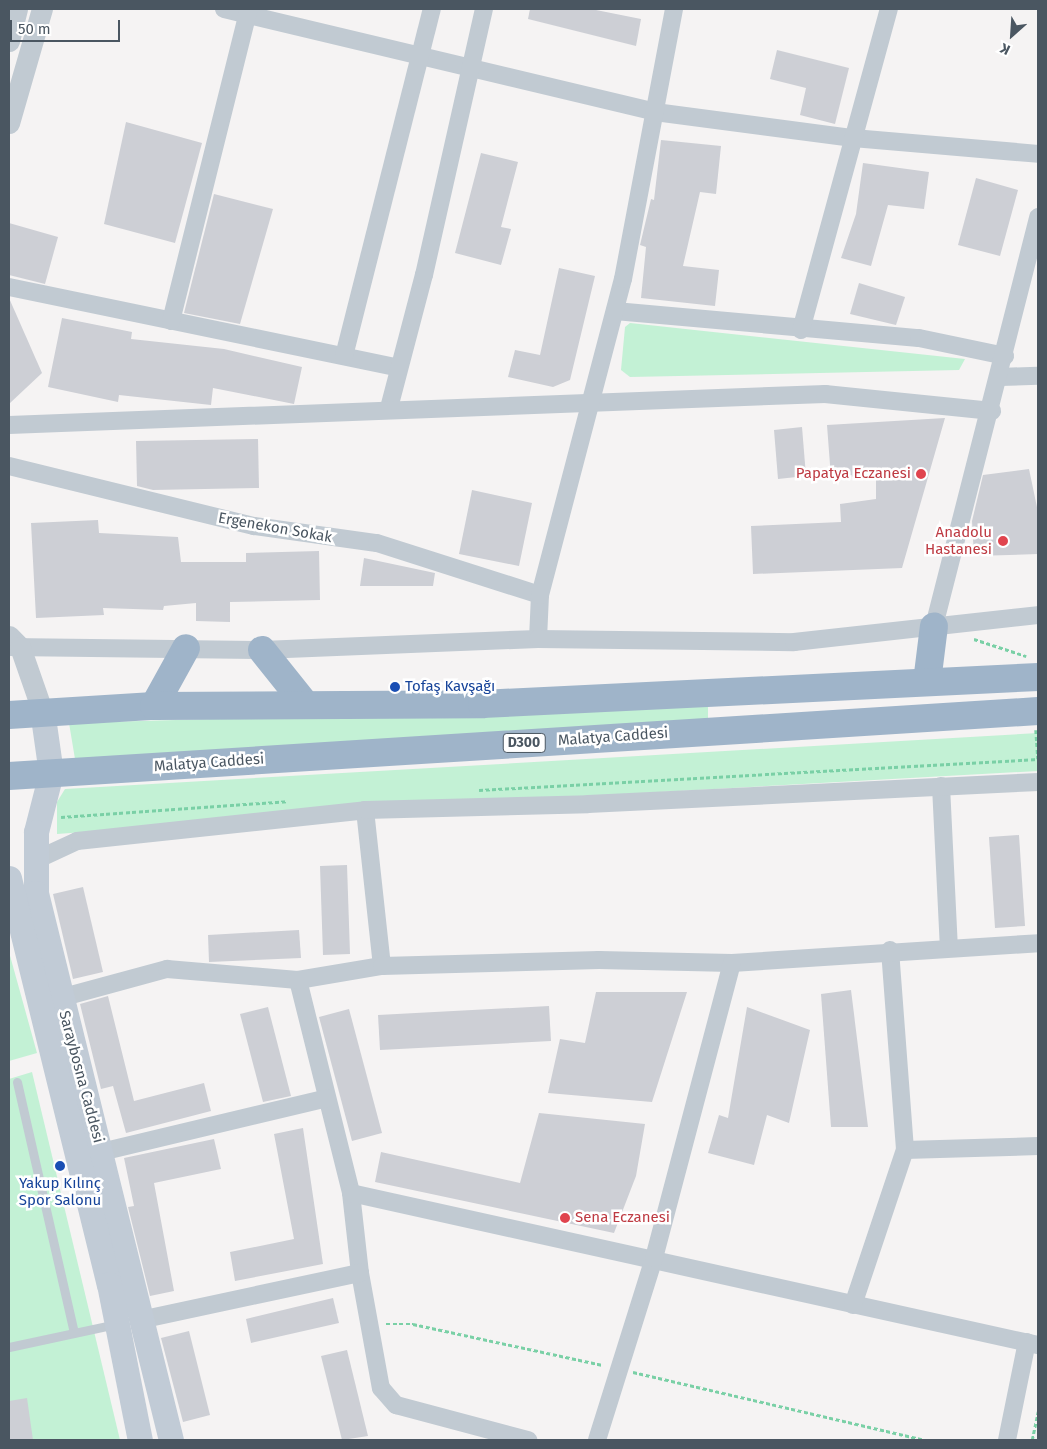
<!DOCTYPE html>
<html>
<head>
<meta charset="utf-8">
<style>
	body { margin:0 }
	#map { position:relative; width:1047px; height:1449px; overflow:hidden; background:#f5f3f3; font-family:"Fira Sans",sans-serif }
	div>[style] { position:absolute }
	.green>* { inset:0; background:#c3f1d5 }
	.building>* { inset:0; background:#cdcfd5 }
	.path>* { height:2.5px; margin-top:-1.25px; transform-origin:0; background:repeating-linear-gradient(90deg,#7ad0a6 0 4px,transparent 0 6.5px) }
	.service>* { height:9px; margin:-4.5px; padding:0 4.5px; transform-origin:4.5px; border-radius:4.5px; background:#c1cad2 }
	.minor>* { height:18px; margin:-9px; padding:0 9px; transform-origin:9px; border-radius:9px; background:#c1cad2 }
	.tertiary>* { height:21px; margin:-10.5px; padding:0 10.5px; transform-origin:10.5px; border-radius:10.5px; background:#c1cad2 }
	.secondary>* { height:25px; margin:-12.5px; padding:0 12.5px; transform-origin:12.5px; border-radius:12.5px; background:#c1cbd6 }
	.trunk>* { height:28px; margin:-14px; padding:0 14px; transform-origin:14px; border-radius:14px; background:#9fb4c9 }
	.dots>* { width:14px; height:14px; translate:-50% -50%; box-sizing:border-box; border:2px solid #fff; border-radius:50% }
	span { translate:-50% -50%; white-space:nowrap; text-align:center; line-height:1.15; -webkit-text-stroke:5px #fff; paint-order:stroke }
	.shield-label span { padding:1px 4px; background:#fff; border:1px solid; border-radius:4px; -webkit-text-stroke-width:0 }
	.shield-label { font-size:14px; color:#4a5661; font-weight:700 }
	.health-label { font-size:15px; color:#be3a42 }
	.right { translate:-100% -50%; text-align:right }
	.left { translate:0 -50%; text-align:left }
	.street-label { font-size:15px; color:#4a5661 }
	.transit-label { font-size:15px; color:#164399 }
	.frame { position:absolute; inset:0; border:10px solid #4a5661; pointer-events:none }
	.north { position:absolute; left:987px; top:10px; width:50px; height:50px; -webkit-text-stroke:4px #fff; paint-order:stroke; rotate:206deg; font-size:14px; font-weight:700; line-height:20px; text-align:center; color:#4a5661 }
	.north::after { content:''; display:block; margin:auto; width:18px; height:22px; background:#4a5661; clip-path:polygon(50% 0,100% 100%,50% 72%,0 100%) }
	.scale { position:absolute; left:10px; top:20px; width:110px; height:22px; box-sizing:border-box; border:2px solid #4a5661; border-top:0; padding-left:6px; font-size:15px; line-height:18px; white-space:nowrap; color:#4a5661; -webkit-text-stroke:4px #fff; paint-order:stroke }
</style>
</head>
<body>
<div id="map">
	<div class="green">
		<div style="clip-path:polygon(630px 323px,965px 359px,959px 370px,630px 377px,621px 370px,625px 327px)"></div>
		<div style="clip-path:polygon(708px 705px,708px 719px,75px 759px,69px 723px)"></div>
		<div style="clip-path:polygon(1038px 733px,1038px 771px,516px 800px,57px 834px,57px 802px,65px 789px)"></div>
		<div style="clip-path:polygon(9px 952px,37px 1053px,9px 1061px)"></div>
		<div style="clip-path:polygon(32px 1072px,120px 1440px,9px 1440px,9px 1079px)"></div>
	</div>
	<div class="building">
		<div style="clip-path:polygon(530px 9px,591px 9px,641px 19px,636px 46px,528px 19px)"></div>
		<div style="clip-path:polygon(777px 50px,849px 68px,835px 124px,800px 115px,806px 88px,770px 79px)"></div>
		<div style="clip-path:polygon(126px 122px,202px 143px,175px 243px,104px 224px)"></div>
		<div style="clip-path:polygon(661px 140px,721px 146px,716px 194px,700px 192px,683px 266px,719px 270px,715px 306px,641px 298px,646px 247px,640px 245px,651px 199px,654px 200px)"></div>
		<div style="clip-path:polygon(481px 153px,518px 162px,501px 227px,511px 229px,501px 265px,455px 253px)"></div>
		<div style="clip-path:polygon(863px 163px,929px 172px,924px 209px,888px 205px,871px 266px,841px 258px,856px 214px)"></div>
		<div style="clip-path:polygon(976px 178px,1018px 190px,1000px 256px,958px 245px)"></div>
		<div style="clip-path:polygon(214px 194px,273px 209px,240px 324px,184px 313px)"></div>
		<div style="clip-path:polygon(9px 223px,58px 237px,45px 284px,9px 275px)"></div>
		<div style="clip-path:polygon(559px 268px,595px 276px,570px 380px,553px 387px,508px 377px,515px 350px,540px 355px)"></div>
		<div style="clip-path:polygon(859px 283px,905px 297px,896px 325px,850px 314px)"></div>
		<div style="clip-path:polygon(9px 298px,42px 373px,9px 404px)"></div>
		<div style="clip-path:polygon(62px 318px,132px 332px,131px 339px,224px 349px,302px 367px,294px 404px,213px 388px,211px 405px,119px 395px,118px 402px,48px 387px)"></div>
		<div style="clip-path:polygon(945px 418px,902px 568px,753px 574px,751px 526px,841px 522px,840px 504px,876px 499px,876px 475px,831px 478px,827px 425px)"></div>
		<div style="clip-path:polygon(802px 427px,806px 476px,778px 479px,774px 430px)"></div>
		<div style="clip-path:polygon(258px 439px,259px 488px,153px 490px,137px 486px,136px 441px)"></div>
		<div style="clip-path:polygon(1029px 469px,1038px 512px,1038px 554px,974px 556px,972px 521px,983px 475px)"></div>
		<div style="clip-path:polygon(472px 490px,532px 503px,519px 566px,459px 554px)"></div>
		<div style="clip-path:polygon(98px 520px,99px 533px,178px 537px,181px 562px,246px 562px,246px 553px,319px 551px,320px 600px,230px 602px,230px 622px,196px 621px,196px 603px,164px 606px,163px 610px,103px 608px,104px 615px,36px 618px,31px 523px)"></div>
		<div style="clip-path:polygon(364px 558px,435px 573px,433px 586px,360px 586px)"></div>
		<div style="clip-path:polygon(1019px 835px,1025px 926px,995px 928px,989px 837px)"></div>
		<div style="clip-path:polygon(347px 865px,350px 954px,323px 955px,320px 866px)"></div>
		<div style="clip-path:polygon(83px 887px,103px 972px,73px 979px,53px 894px)"></div>
		<div style="clip-path:polygon(299px 930px,301px 958px,209px 962px,208px 935px)"></div>
		<div style="clip-path:polygon(851px 990px,868px 1127px,831px 1127px,821px 994px)"></div>
		<div style="clip-path:polygon(596px 992px,687px 992px,652px 1102px,548px 1093px,560px 1039px,585px 1043px)"></div>
		<div style="clip-path:polygon(108px 996px,134px 1101px,204px 1083px,211px 1111px,126px 1133px,113px 1086px,101px 1089px,80px 1004px)"></div>
		<div style="clip-path:polygon(549px 1006px,551px 1041px,380px 1050px,378px 1015px)"></div>
		<div style="clip-path:polygon(268px 1007px,291px 1096px,263px 1102px,240px 1014px)"></div>
		<div style="clip-path:polygon(747px 1007px,810px 1030px,789px 1123px,767px 1115px,754px 1165px,708px 1153px,719px 1115px,728px 1118px)"></div>
		<div style="clip-path:polygon(349px 1009px,382px 1133px,352px 1141px,319px 1017px)"></div>
		<div style="clip-path:polygon(539px 1113px,645px 1124px,636px 1176px,614px 1233px,375px 1182px,381px 1152px,520px 1183px)"></div>
		<div style="clip-path:polygon(303px 1128px,323px 1264px,235px 1281px,230px 1252px,294px 1239px,274px 1134px)"></div>
		<div style="clip-path:polygon(214px 1139px,221px 1169px,154px 1183px,174px 1291px,150px 1296px,128px 1207px,134px 1206px,124px 1158px)"></div>
		<div style="clip-path:polygon(333px 1298px,339px 1323px,251px 1343px,246px 1319px)"></div>
		<div style="clip-path:polygon(189px 1331px,210px 1415px,183px 1422px,161px 1338px)"></div>
		<div style="clip-path:polygon(347px 1350px,368px 1436px,342px 1440px,321px 1356px)"></div>
		<div style="clip-path:polygon(27px 1398px,33px 1440px,9px 1440px,9px 1401px)"></div>
	</div>
	<div class="path">
		<div style="left:974px;top:639px;width:55px;rotate:18.1deg"></div>
		<div style="left:1036px;top:730px;width:29px;rotate:86deg"></div>
		<div style="left:479px;top:790px;width:560px;rotate:-3.17deg"></div>
		<div style="left:61px;top:817px;width:227px;rotate:-4deg"></div>
		<div style="left:386px;top:1324px;width:27px"></div>
		<div style="left:413px;top:1324px;width:194px;rotate:12.2deg"></div>
		<div style="left:633px;top:1372px;width:301px;rotate:13.1deg"></div>
		<div style="left:1032px;top:1440px;width:29px;rotate:-78deg"></div>
	</div>
	<div class="service">
		<div style="left:17px;top:1082px;width:257px;rotate:77.2deg"></div>
		<div style="left:9px;top:1347px;width:109px;rotate:-12.1deg"></div>
	</div>
	<div class="minor">
		<div style="left:224px;top:9px;width:443px;rotate:13.4deg"></div>
		<div style="left:655px;top:112px;width:200px;rotate:7.5deg"></div>
		<div style="left:853px;top:138px;width:186px;rotate:4.9deg"></div>
		<div style="left:9px;top:287px;width:398px;rotate:11.7deg"></div>
		<div style="left:615px;top:311px;width:305px;rotate:5.1deg"></div>
		<div style="left:919px;top:338px;width:88px;rotate:11.8deg"></div>
		<div style="left:171px;top:321px;width:322px;rotate:-76deg"></div>
		<div style="left:801px;top:330px;width:333px;rotate:-74.7deg"></div>
		<div style="left:344px;top:356px;width:358px;rotate:-75.8deg"></div>
		<div style="left:1000px;top:377px;width:38px;rotate:-2deg"></div>
		<div style="left:389px;top:408px;width:138px;rotate:-75.3deg"></div>
		<div style="left:424px;top:275px;width:273px;rotate:-77.3deg"></div>
		<div style="left:9px;top:425px;width:817px;rotate:-2.18deg"></div>
		<div style="left:825px;top:394px;width:168px;rotate:5.8deg"></div>
		<div style="left:9px;top:466px;width:252px;rotate:13.8deg"></div>
		<div style="left:254px;top:526px;width:124px;rotate:7.9deg"></div>
		<div style="left:377px;top:543px;width:171px;rotate:17.7deg"></div>
		<div style="left:934px;top:626px;width:422px;rotate:-75.7deg"></div>
		<div style="left:538px;top:639px;width:44px;rotate:-87.4deg"></div>
		<div style="left:540px;top:595px;width:327px;rotate:-75.3deg"></div>
		<div style="left:623px;top:279px;width:275px;rotate:-79.3deg"></div>
		<div style="left:9px;top:647px;width:253px;rotate:0.7deg"></div>
		<div style="left:262px;top:650px;width:276px;rotate:-2.3deg"></div>
		<div style="left:538px;top:639px;width:256px;rotate:0.7deg"></div>
		<div style="left:794px;top:642px;width:245px;rotate:-6.3deg"></div>
		<div style="left:941px;top:786px;width:162px;rotate:87.2deg"></div>
		<div style="left:365px;top:810px;width:157px;rotate:83.8deg"></div>
		<div style="left:36px;top:860px;width:45px;rotate:-24.9deg"></div>
		<div style="left:77px;top:841px;width:290px;rotate:-6.1deg"></div>
		<div style="left:365px;top:810px;width:223px;rotate:-1.5deg"></div>
		<div style="left:588px;top:804px;width:451px;rotate:-2.8deg"></div>
		<div style="left:890px;top:950px;width:201px;rotate:85.7deg"></div>
		<div style="left:905px;top:1150px;width:133px;rotate:-1.7deg"></div>
		<div style="left:298px;top:980px;width:219px;rotate:76deg"></div>
		<div style="left:351px;top:1193px;width:81px;rotate:83.6deg"></div>
		<div style="left:360px;top:1273px;width:117px;rotate:79.7deg"></div>
		<div style="left:381px;top:1388px;width:23px;rotate:49deg"></div>
		<div style="left:396px;top:1405px;width:137px;rotate:14.9deg"></div>
		<div style="left:60px;top:998px;width:111px;rotate:-15.2deg"></div>
		<div style="left:167px;top:969px;width:131px;rotate:4.8deg"></div>
		<div style="left:298px;top:980px;width:85px;rotate:-9.5deg"></div>
		<div style="left:382px;top:966px;width:217px;rotate:-1.6deg"></div>
		<div style="left:599px;top:960px;width:133px;rotate:1.3deg"></div>
		<div style="left:732px;top:963px;width:307px;rotate:-3.7deg"></div>
		<div style="left:101px;top:1152px;width:232px;rotate:-13.4deg"></div>
		<div style="left:351px;top:1193px;width:704px;rotate:12.48deg"></div>
		<div style="left:853px;top:1305px;width:163px;rotate:-71.5deg"></div>
		<div style="left:140px;top:1320px;width:225px;rotate:-12.1deg"></div>
		<div style="left:597px;top:1440px;width:191px;rotate:-72.6deg"></div>
		<div style="left:654px;top:1258px;width:305px;rotate:-75.2deg"></div>
		<div style="left:1007px;top:1440px;width:100px;rotate:-78.5deg"></div>
	</div>
	<div class="tertiary">
		<div style="left:9px;top:41px;width:33px;rotate:-76deg"></div>
		<div style="left:9px;top:123px;width:119px;rotate:-73.9deg"></div>
		<div style="left:9px;top:636px;width:16px;rotate:45deg"></div>
		<div style="left:20px;top:647px;width:67px;rotate:70.8deg"></div>
	</div>
	<div class="secondary">
		<div style="left:42px;top:710px;width:64px;rotate:81.9deg"></div>
		<div style="left:51px;top:773px;width:61px;rotate:104.3deg"></div>
		<div style="left:36px;top:832px;width:61px;rotate:90deg"></div>
		<div style="left:36px;top:893px;width:563px;rotate:76.14deg"></div>
		<div style="left:9px;top:878px;width:418px;rotate:76.2deg"></div>
		<div style="left:109px;top:1284px;width:159px;rotate:78.8deg"></div>
	</div>
	<div class="trunk">
		<div style="left:262px;top:650px;width:70px;rotate:51.3deg"></div>
		<div style="left:927px;top:682px;width:56px;rotate:-82.9deg"></div>
		<div style="left:154px;top:706px;width:66px;rotate:-61.1deg"></div>
		<div style="left:9px;top:715px;width:145px;rotate:-3.6deg"></div>
		<div style="left:154px;top:706px;width:328px;rotate:-0.3deg"></div>
		<div style="left:482px;top:704px;width:557px;rotate:-2.78deg"></div>
		<div style="left:9px;top:776px;width:1031px;rotate:-3.61deg"></div>
	</div>
	<div class="dots">
		<div style="left:921px;top:474px;background:#e0444e"></div>
		<div style="left:1003px;top:541px;background:#e0444e"></div>
		<div style="left:395px;top:687px;background:#1a4fb4"></div>
		<div style="left:60px;top:1166px;background:#1a4fb4"></div>
		<div style="left:565px;top:1218px;background:#e0444e"></div>
	</div>
	<div class="shield-label">
		<span style="left:524px;top:743px">D300</span>
	</div>
	<div class="health-label">
		<span class="right" style="left:911px;top:474px">Papatya Eczanesi</span>
		<span class="right" style="left:992px;top:541px">Anadolu<br>Hastanesi</span>
		<span class="left" style="left:575px;top:1218px">Sena Eczanesi</span>
	</div>
	<div class="street-label">
		<span style="left:275px;top:528px;rotate:10deg">Ergenekon Sokak</span>
		<span style="left:613px;top:737px;rotate:-4deg">Malatya Caddesi</span>
		<span style="left:209px;top:763px;rotate:-4deg">Malatya Caddesi</span>
		<span style="left:81px;top:1077px;rotate:75deg">Saraybosna Caddesi</span>
	</div>
	<div class="transit-label">
		<span class="left" style="left:405px;top:687px">Tofaş Kavşağı</span>
		<span style="left:60px;top:1192px">Yakup Kılınç<br>Spor Salonu</span>
	</div>
	<div class="frame"></div>
	<div class="north">K</div>
	<div class="scale">50 m</div>
</div>
</body>
</html>
